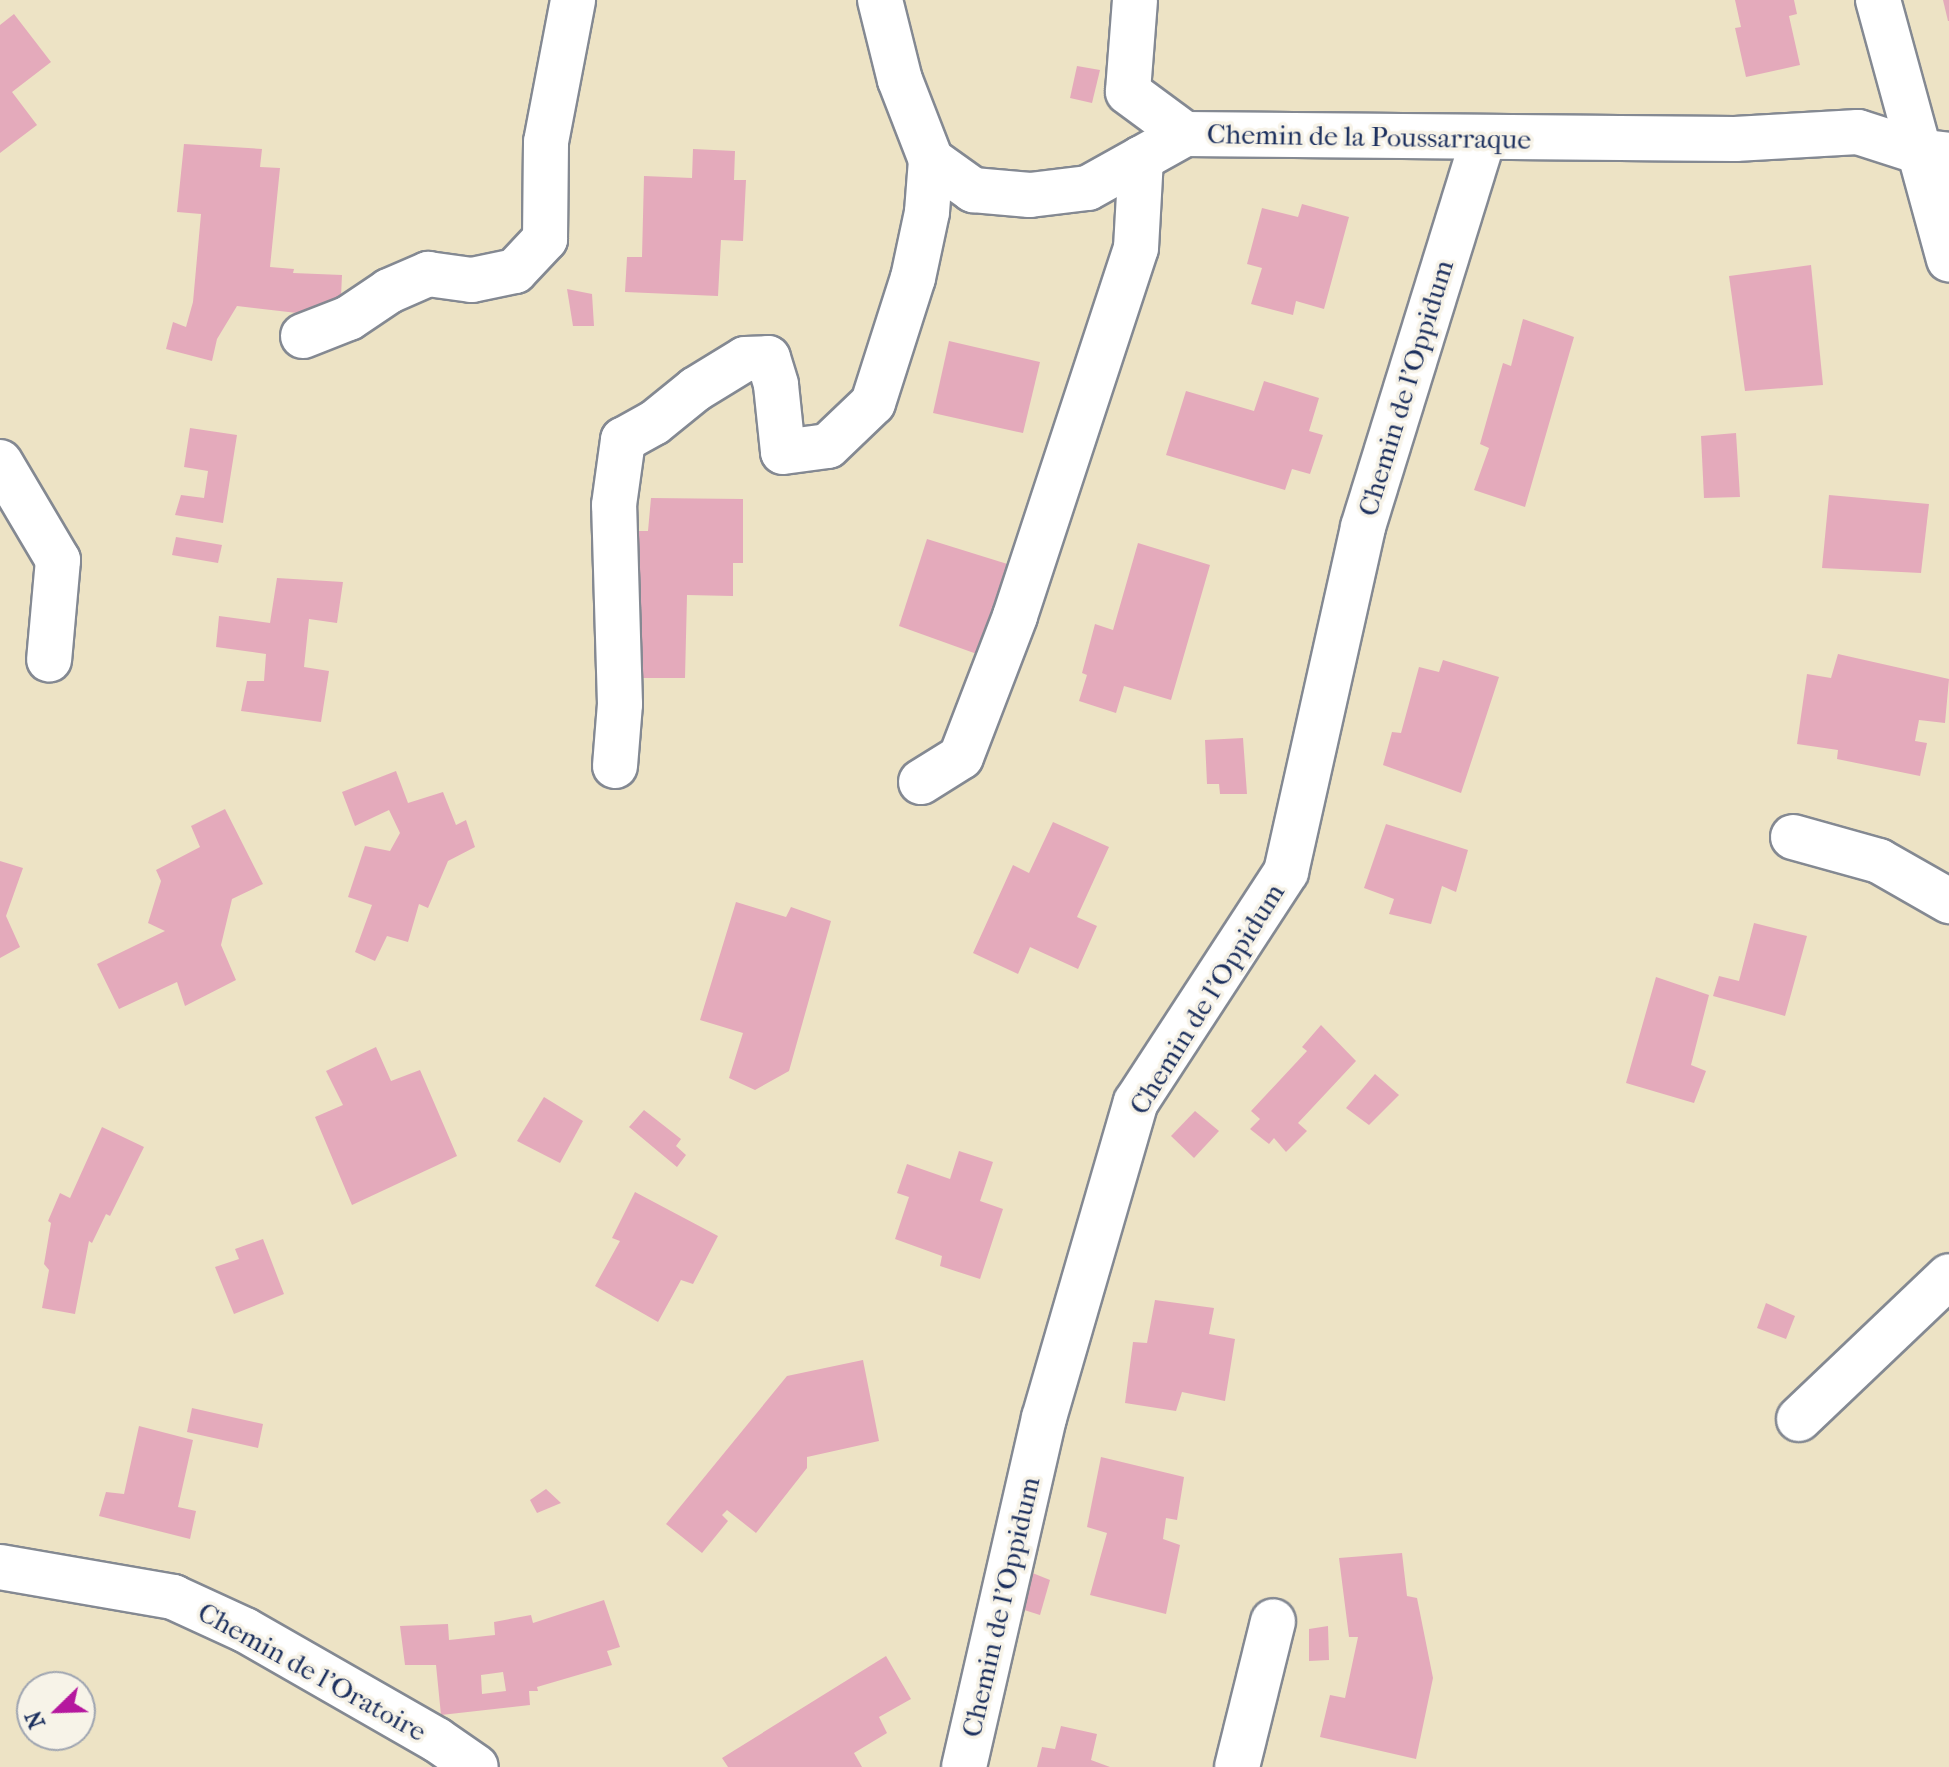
<!DOCTYPE html>
<html>
<head>
<meta charset="utf-8">
<style>
	body { margin:0 }
	#map { position:relative; width:1949px; height:1767px; overflow:hidden; background:#ede3c5; font-family:"IM FELL French Canon",serif }
	div>[style] { position:absolute }
	.building>* { inset:0; background:#e4aabb }
	.roads { filter:drop-shadow(2px 0 #848992) drop-shadow(-2px 0 #848992) drop-shadow(0 2px #848992) drop-shadow(0 -2px #848992) }
	.minor>* { height:44px; margin:-22px; padding:0 22px; transform-origin:22px; border-radius:22px; background:#fff }
	span { translate:-50% -50%; white-space:nowrap; text-align:center; line-height:1.15; -webkit-text-stroke:7px #f7f3e8; paint-order:stroke }
	.street-label { font-size:28px; color:#1b2f5e }
	.north { position:absolute; left:16px; top:1671px; width:80px; height:80px; box-sizing:border-box; background:#f7f3e8; border:2px solid #9fa5b1; border-radius:50%; rotate:247deg; font-size:22px; font-weight:700; line-height:32px; text-align:center; color:#1b2f5e }
	.north::after { content:''; display:block; margin:auto; width:28px; height:36px; background:#b5179e; clip-path:polygon(50% 0,100% 100%,50% 72%,0 100%) }
</style>
</head>
<body>
<div id="map">
	<div class="building">
		<div style="clip-path:polygon(1735px 0,1794px 0,1797px 14px,1789px 16px,1800px 65px,1746px 77px,1735px 28px,1741px 27px)"></div>
		<div style="clip-path:polygon(1943px 0,1949px 0,1949px 21px,1948px 21px)"></div>
		<div style="clip-path:polygon(14px 14px,51px 62px,12px 92px,37px 125px,0 153px,0 25px)"></div>
		<div style="clip-path:polygon(1077px 66px,1100px 70px,1092px 103px,1070px 98px)"></div>
		<div style="clip-path:polygon(184px 144px,262px 149px,260px 167px,280px 168px,270px 267px,294px 269px,293px 273px,342px 275px,340px 318px,237px 306px,217px 339px,212px 361px,166px 349px,173px 322px,186px 327px,193px 302px,201px 214px,177px 212px)"></div>
		<div style="clip-path:polygon(693px 149px,735px 151px,734px 180px,746px 180px,743px 241px,721px 240px,718px 296px,625px 292px,627px 257px,642px 257px,644px 176px,692px 178px)"></div>
		<div style="clip-path:polygon(1302px 204px,1349px 217px,1324px 309px,1296px 301px,1293px 315px,1251px 304px,1262px 268px,1247px 264px,1262px 208px,1298px 217px)"></div>
		<div style="clip-path:polygon(1811px 265px,1823px 385px,1745px 391px,1729px 276px)"></div>
		<div style="clip-path:polygon(567px 289px,592px 294px,594px 326px,573px 326px)"></div>
		<div style="clip-path:polygon(1523px 319px,1574px 337px,1525px 507px,1474px 490px,1489px 448px,1480px 444px,1503px 363px,1511px 366px)"></div>
		<div style="clip-path:polygon(949px 341px,1040px 362px,1023px 433px,933px 413px)"></div>
		<div style="clip-path:polygon(1264px 381px,1319px 398px,1309px 431px,1323px 435px,1310px 474px,1292px 469px,1285px 490px,1166px 455px,1186px 391px,1254px 411px)"></div>
		<div style="clip-path:polygon(190px 428px,237px 435px,223px 523px,175px 515px,181px 495px,204px 498px,208px 471px,184px 467px)"></div>
		<div style="clip-path:polygon(1736px 433px,1740px 497px,1704px 498px,1701px 436px)"></div>
		<div style="clip-path:polygon(1829px 495px,1929px 504px,1921px 573px,1822px 568px)"></div>
		<div style="clip-path:polygon(651px 498px,743px 499px,743px 563px,733px 563px,733px 596px,687px 595px,685px 678px,625px 678px,626px 531px,648px 531px)"></div>
		<div style="clip-path:polygon(176px 537px,222px 545px,218px 563px,172px 555px)"></div>
		<div style="clip-path:polygon(927px 539px,1017px 567px,988px 658px,899px 626px)"></div>
		<div style="clip-path:polygon(1138px 543px,1210px 565px,1171px 700px,1124px 686px,1116px 713px,1079px 701px,1087px 675px,1082px 673px,1095px 624px,1113px 630px)"></div>
		<div style="clip-path:polygon(277px 578px,343px 582px,337px 623px,309px 619px,304px 667px,329px 671px,321px 722px,241px 711px,247px 681px,264px 681px,266px 654px,216px 647px,219px 616px,270px 623px)"></div>
		<div style="clip-path:polygon(1838px 654px,1949px 679px,1945px 723px,1919px 720px,1915px 741px,1927px 743px,1920px 776px,1837px 759px,1838px 750px,1797px 744px,1807px 674px,1831px 678px)"></div>
		<div style="clip-path:polygon(1443px 660px,1499px 677px,1461px 793px,1383px 765px,1392px 732px,1401px 733px,1419px 667px,1439px 672px)"></div>
		<div style="clip-path:polygon(1243px 738px,1247px 794px,1220px 794px,1219px 784px,1207px 784px,1205px 740px)"></div>
		<div style="clip-path:polygon(396px 771px,408px 803px,443px 792px,456px 825px,466px 820px,475px 847px,448px 861px,428px 908px,419px 904px,408px 942px,387px 936px,375px 961px,355px 952px,372px 905px,348px 897px,365px 846px,390px 851px,400px 833px,389px 810px,355px 826px,342px 792px)"></div>
		<div style="clip-path:polygon(225px 809px,263px 884px,232px 899px,221px 945px,236px 980px,185px 1006px,177px 982px,119px 1009px,97px 964px,165px 931px,148px 923px,161px 881px,156px 870px,200px 847px,191px 826px)"></div>
		<div style="clip-path:polygon(1053px 822px,1109px 847px,1077px 917px,1097px 926px,1078px 969px,1030px 947px,1018px 974px,973px 953px,1013px 865px,1029px 873px)"></div>
		<div style="clip-path:polygon(1386px 824px,1468px 850px,1456px 892px,1442px 886px,1431px 924px,1389px 914px,1394px 899px,1364px 888px)"></div>
		<div style="clip-path:polygon(0 861px,23px 868px,6px 916px,20px 947px,0 958px)"></div>
		<div style="clip-path:polygon(736px 902px,786px 917px,791px 907px,831px 921px,789px 1071px,755px 1090px,729px 1078px,743px 1033px,700px 1020px)"></div>
		<div style="clip-path:polygon(1754px 923px,1807px 936px,1785px 1016px,1713px 996px,1719px 976px,1739px 981px)"></div>
		<div style="clip-path:polygon(1656px 977px,1709px 995px,1691px 1065px,1706px 1071px,1694px 1103px,1626px 1083px)"></div>
		<div style="clip-path:polygon(1321px 1025px,1356px 1061px,1298px 1123px,1307px 1131px,1286px 1152px,1274px 1138px,1269px 1144px,1250px 1129px,1260px 1119px,1251px 1111px,1307px 1051px,1302px 1047px)"></div>
		<div style="clip-path:polygon(376px 1047px,391px 1081px,420px 1070px,457px 1156px,352px 1205px,315px 1117px,343px 1105px,326px 1071px)"></div>
		<div style="clip-path:polygon(1375px 1074px,1399px 1095px,1369px 1125px,1346px 1108px)"></div>
		<div style="clip-path:polygon(544px 1097px,583px 1121px,560px 1163px,517px 1141px)"></div>
		<div style="clip-path:polygon(644px 1110px,681px 1139px,676px 1146px,686px 1155px,677px 1167px,629px 1127px)"></div>
		<div style="clip-path:polygon(1195px 1111px,1219px 1131px,1194px 1158px,1171px 1136px)"></div>
		<div style="clip-path:polygon(102px 1127px,144px 1147px,110px 1216px,106px 1214px,92px 1243px,89px 1241px,75px 1314px,42px 1308px,49px 1270px,44px 1264px,51px 1223px,48px 1221px,60px 1193px,70px 1198px)"></div>
		<div style="clip-path:polygon(959px 1151px,993px 1162px,980px 1201px,1003px 1209px,980px 1279px,940px 1266px,942px 1256px,895px 1239px,909px 1197px,897px 1193px,907px 1164px,950px 1179px)"></div>
		<div style="clip-path:polygon(635px 1192px,718px 1236px,693px 1284px,681px 1280px,658px 1322px,595px 1286px,620px 1241px,612px 1238px)"></div>
		<div style="clip-path:polygon(263px 1239px,284px 1294px,234px 1314px,215px 1267px,239px 1259px,235px 1249px)"></div>
		<div style="clip-path:polygon(1155px 1300px,1214px 1308px,1209px 1334px,1235px 1339px,1225px 1401px,1182px 1392px,1176px 1411px,1125px 1403px,1133px 1342px,1147px 1343px)"></div>
		<div style="clip-path:polygon(1766px 1303px,1795px 1316px,1786px 1339px,1757px 1328px)"></div>
		<div style="clip-path:polygon(863px 1360px,879px 1441px,807px 1457px,807px 1468px,756px 1533px,727px 1510px,722px 1515px,728px 1521px,702px 1553px,666px 1524px,787px 1376px)"></div>
		<div style="clip-path:polygon(192px 1408px,263px 1424px,258px 1448px,187px 1432px)"></div>
		<div style="clip-path:polygon(139px 1426px,193px 1440px,178px 1507px,196px 1511px,190px 1539px,99px 1516px,106px 1492px,124px 1494px)"></div>
		<div style="clip-path:polygon(1101px 1457px,1184px 1477px,1177px 1520px,1166px 1518px,1163px 1539px,1180px 1545px,1166px 1614px,1090px 1595px,1107px 1533px,1087px 1527px)"></div>
		<div style="clip-path:polygon(546px 1489px,561px 1503px,537px 1513px,530px 1500px)"></div>
		<div style="clip-path:polygon(1402px 1553px,1407px 1596px,1417px 1598px,1433px 1678px,1416px 1759px,1320px 1737px,1330px 1695px,1345px 1698px,1358px 1637px,1349px 1637px,1339px 1558px)"></div>
		<div style="clip-path:polygon(1030px 1572px,1050px 1580px,1040px 1615px,1018px 1608px)"></div>
		<div style="clip-path:polygon(evenodd,604px 1600px,620px 1647px,607px 1651px,612px 1665px,537px 1687px,538px 1691px,529px 1691px,530px 1705px,441px 1715px,436px 1665px,405px 1665px,400px 1626px,448px 1624px,449px 1640px,495px 1635px,494px 1622px,531px 1615px,533px 1623px,604px 1600px,503px 1672px,506px 1691px,482px 1694px,481px 1675px,503px 1672px)"></div>
		<div style="clip-path:polygon(1328px 1626px,1329px 1660px,1309px 1661px,1309px 1629px)"></div>
		<div style="clip-path:polygon(886px 1656px,911px 1699px,879px 1717px,887px 1733px,854px 1753px,862px 1767px,728px 1767px,722px 1758px)"></div>
		<div style="clip-path:polygon(1061px 1726px,1097px 1734px,1091px 1760px,1110px 1767px,1037px 1767px,1042px 1747px,1055px 1749px)"></div>
	</div>
	<div class="roads">
		<div class="minor">
			<div style="left:880px;top:0;width:82px;rotate:76deg"></div>
			<div style="left:900px;top:80px;width:86px;rotate:68.8deg"></div>
			<div style="left:931px;top:160px;width:52px;rotate:35.5deg"></div>
			<div style="left:973px;top:190px;width:57px;rotate:5deg"></div>
			<div style="left:1030px;top:195px;width:58px;rotate:-6.9deg"></div>
			<div style="left:1088px;top:188px;width:111px;rotate:-29.1deg"></div>
			<div style="left:1185px;top:134px;width:550px;rotate:0.52deg"></div>
			<div style="left:1735px;top:139px;width:123px;rotate:-3.3deg"></div>
			<div style="left:1858px;top:132px;width:62px;rotate:17.9deg"></div>
			<div style="left:1917px;top:151px;width:32px;rotate:7deg"></div>
			<div style="left:1135px;top:0;width:92px;rotate:94.4deg"></div>
			<div style="left:1128px;top:92px;width:71px;rotate:36.4deg"></div>
			<div style="left:1878px;top:0;width:269px;rotate:74.7deg"></div>
			<div style="left:303px;top:336px;width:49px;rotate:-21.4deg"></div>
			<div style="left:349px;top:318px;width:48px;rotate:-34deg"></div>
			<div style="left:389px;top:291px;width:43px;rotate:-23.6deg"></div>
			<div style="left:428px;top:274px;width:44px;rotate:7.8deg"></div>
			<div style="left:472px;top:280px;width:44px;rotate:-11.8deg"></div>
			<div style="left:515px;top:271px;width:44px;rotate:-46.8deg"></div>
			<div style="left:545px;top:239px;width:97px;rotate:-89.4deg"></div>
			<div style="left:546px;top:142px;width:145px;rotate:-79.2deg"></div>
			<div style="left:0;top:462px;width:114px;rotate:59.4deg"></div>
			<div style="left:58px;top:560px;width:100px;rotate:95.1deg"></div>
			<div style="left:615px;top:766px;width:62px;rotate:-85.4deg"></div>
			<div style="left:620px;top:704px;width:199px;rotate:-91.7deg"></div>
			<div style="left:614px;top:505px;width:66px;rotate:-82.1deg"></div>
			<div style="left:623px;top:440px;width:35px;rotate:-29deg"></div>
			<div style="left:654px;top:423px;width:54px;rotate:-39deg"></div>
			<div style="left:696px;top:389px;width:57px;rotate:-31.5deg"></div>
			<div style="left:745px;top:359px;width:23px;rotate:-2deg"></div>
			<div style="left:768px;top:358px;width:28px;rotate:73deg"></div>
			<div style="left:776px;top:385px;width:67px;rotate:84deg"></div>
			<div style="left:783px;top:452px;width:45px;rotate:-7.6deg"></div>
			<div style="left:828px;top:446px;width:62px;rotate:-43.7deg"></div>
			<div style="left:873px;top:403px;width:131px;rotate:-72.3deg"></div>
			<div style="left:913px;top:278px;width:67px;rotate:-78deg"></div>
			<div style="left:927px;top:212px;width:52px;rotate:-85.6deg"></div>
			<div style="left:921px;top:782px;width:47px;rotate:-32deg"></div>
			<div style="left:961px;top:757px;width:151px;rotate:-69deg"></div>
			<div style="left:1015px;top:616px;width:387px;rotate:-71.8deg"></div>
			<div style="left:1136px;top:248px;width:90px;rotate:-86.8deg"></div>
			<div style="left:1793px;top:837px;width:89px;rotate:15.6deg"></div>
			<div style="left:1879px;top:861px;width:81px;rotate:29.7deg"></div>
			<div style="left:1799px;top:1419px;width:207px;rotate:-43.6deg"></div>
			<div style="left:0;top:1567px;width:176px;rotate:9.8deg"></div>
			<div style="left:173px;top:1597px;width:79px;rotate:24.6deg"></div>
			<div style="left:245px;top:1630px;width:221px;rotate:29.8deg"></div>
			<div style="left:437px;top:1740px;width:47px;rotate:34.7deg"></div>
			<div style="left:964px;top:1767px;width:358px;rotate:-77.1deg"></div>
			<div style="left:1044px;top:1418px;width:329px;rotate:-73.8deg"></div>
			<div style="left:1136px;top:1102px;width:275px;rotate:-56.9deg"></div>
			<div style="left:1286px;top:872px;width:353px;rotate:-77.4deg"></div>
			<div style="left:1363px;top:527px;width:405px;rotate:-72.8deg"></div>
			<div style="left:1237px;top:1767px;width:150px;rotate:-76.1deg"></div>
		</div>
	</div>
	<div class="street-label">
		<span style="left:1369px;top:137px;rotate:1deg">Chemin de la Poussarraque</span>
		<span style="left:1406px;top:388px;rotate:-73deg">Chemin de l'Oppidum</span>
		<span style="left:1207px;top:999px;rotate:-58deg">Chemin de l'Oppidum</span>
		<span style="left:1001px;top:1607px;rotate:-77deg">Chemin de l'Oppidum</span>
		<span style="left:312px;top:1672px;rotate:29deg">Chemin de l'Oratoire</span>
	</div>
	<div class="north">N</div>
</div>
</body>
</html>
